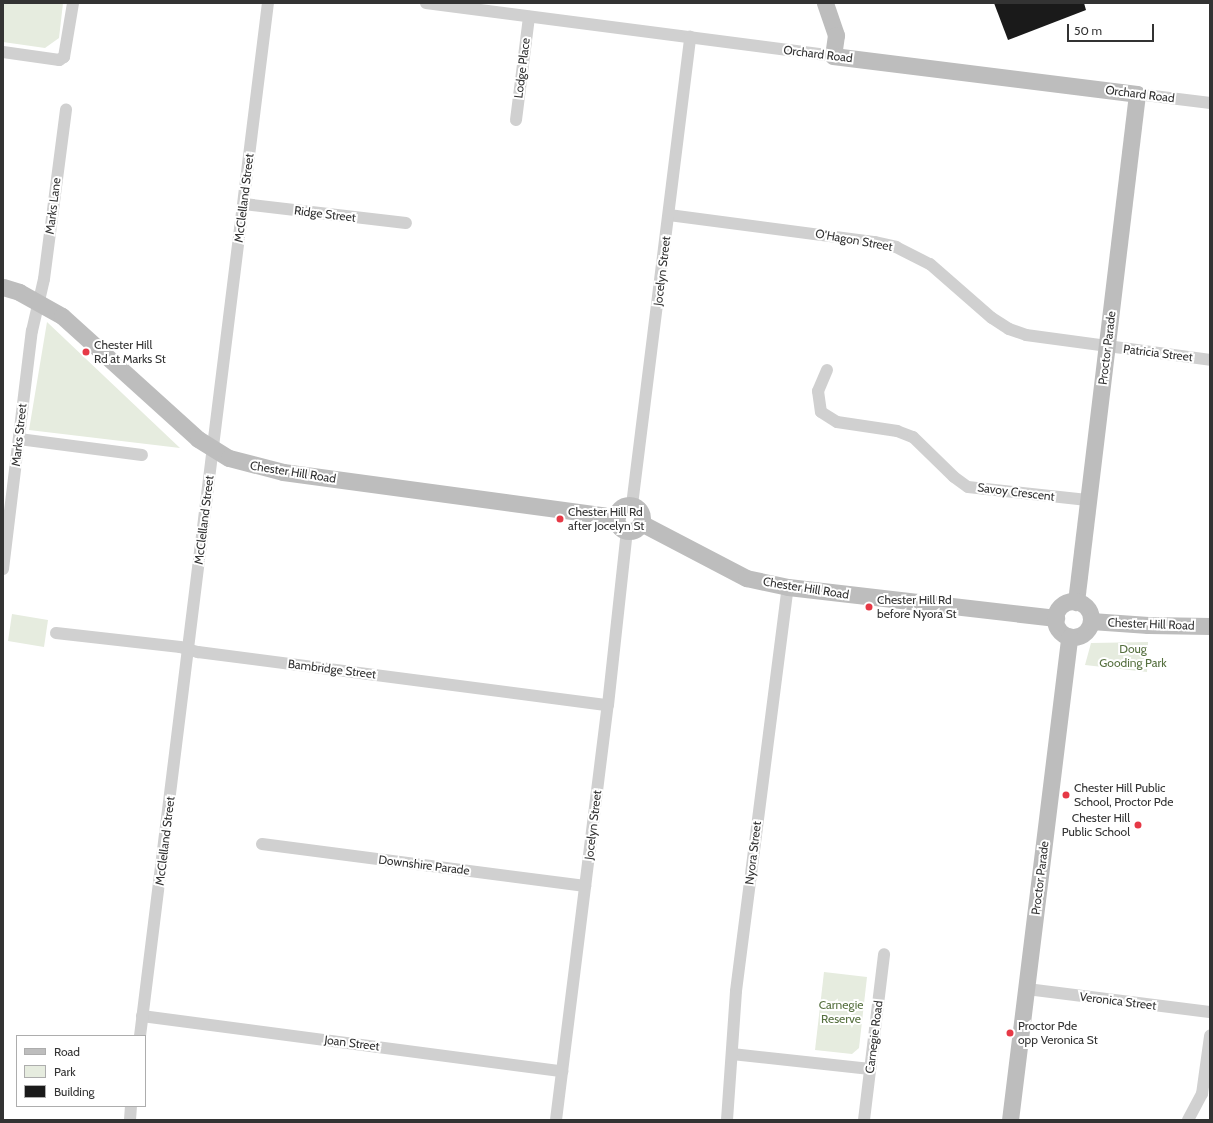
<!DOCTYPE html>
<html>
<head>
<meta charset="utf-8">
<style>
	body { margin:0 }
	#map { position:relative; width:1213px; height:1123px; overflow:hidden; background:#fff; font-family:Cabin,sans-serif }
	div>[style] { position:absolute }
	.green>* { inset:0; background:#e6ecdf }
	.building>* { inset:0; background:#1a1a1a }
	.street>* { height:12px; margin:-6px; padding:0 6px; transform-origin:6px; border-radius:6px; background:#d0d0d0 }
	.secondary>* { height:17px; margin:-8.5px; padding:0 8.5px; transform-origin:8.5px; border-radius:8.5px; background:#bdbdbd }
	.secondary>.ring { margin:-8.5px; padding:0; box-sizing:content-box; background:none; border:17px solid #bdbdbd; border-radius:50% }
	.dots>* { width:11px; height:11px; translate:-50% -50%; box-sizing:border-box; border:2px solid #fff; border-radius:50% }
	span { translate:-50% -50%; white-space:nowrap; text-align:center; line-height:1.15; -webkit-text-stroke:4px #fff; paint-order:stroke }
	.street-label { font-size:12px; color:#333 }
	.poi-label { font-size:12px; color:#333 }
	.left { translate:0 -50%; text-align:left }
	.right { translate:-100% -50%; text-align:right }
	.park-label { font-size:12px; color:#56703f }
	.frame { position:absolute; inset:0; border:4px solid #333; pointer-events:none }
	.legend { position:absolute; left:16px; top:1035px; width:130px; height:72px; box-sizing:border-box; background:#fff; border:1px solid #adadad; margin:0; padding:5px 7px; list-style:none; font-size:12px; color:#333 }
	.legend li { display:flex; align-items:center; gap:8px; height:20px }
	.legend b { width:20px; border:1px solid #adadad }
	.scale { position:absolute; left:1067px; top:24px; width:87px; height:18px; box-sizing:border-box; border:2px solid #333; border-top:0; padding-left:5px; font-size:12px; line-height:14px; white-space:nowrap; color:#333; -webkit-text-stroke:3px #fff; paint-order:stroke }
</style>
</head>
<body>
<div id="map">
	<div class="green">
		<div style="clip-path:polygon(3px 3px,63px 3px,59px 38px,45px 48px,3px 42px)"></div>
		<div style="clip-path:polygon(47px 322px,180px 448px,29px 430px)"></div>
		<div style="clip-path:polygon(12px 614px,48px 620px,44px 647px,8px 641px)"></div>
		<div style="clip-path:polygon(1148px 642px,1147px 672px,1085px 665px,1091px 643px)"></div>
		<div style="clip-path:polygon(824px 972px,867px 977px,859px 1048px,852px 1054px,815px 1050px)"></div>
	</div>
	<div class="building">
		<div style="clip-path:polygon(994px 3px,1084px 3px,1086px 10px,1008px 40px)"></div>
	</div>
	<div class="street">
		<div style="left:426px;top:3px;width:410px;rotate:7.4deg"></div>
		<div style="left:3px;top:52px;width:57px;rotate:8.1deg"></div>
		<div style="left:59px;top:60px;width:6px;rotate:-31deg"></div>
		<div style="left:64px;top:57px;width:55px;rotate:-80.5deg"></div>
		<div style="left:1137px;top:94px;width:74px;rotate:7deg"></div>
		<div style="left:516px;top:120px;width:104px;rotate:-82.8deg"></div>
		<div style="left:244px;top:204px;width:163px;rotate:6.7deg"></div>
		<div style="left:669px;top:215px;width:208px;rotate:7.5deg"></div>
		<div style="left:875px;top:242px;width:22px;rotate:13deg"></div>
		<div style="left:896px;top:247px;width:38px;rotate:27deg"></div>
		<div style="left:930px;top:264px;width:82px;rotate:41.1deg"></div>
		<div style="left:992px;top:318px;width:20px;rotate:33deg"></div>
		<div style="left:1009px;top:329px;width:18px;rotate:19deg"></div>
		<div style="left:1026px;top:335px;width:186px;rotate:7.7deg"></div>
		<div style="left:827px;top:370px;width:23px;rotate:113deg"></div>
		<div style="left:818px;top:391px;width:21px;rotate:82deg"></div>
		<div style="left:821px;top:412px;width:19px;rotate:32deg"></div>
		<div style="left:837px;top:422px;width:61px;rotate:8.5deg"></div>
		<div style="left:897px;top:431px;width:17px;rotate:21deg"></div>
		<div style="left:913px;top:437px;width:57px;rotate:44.3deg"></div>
		<div style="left:954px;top:477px;width:17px;rotate:36deg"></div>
		<div style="left:968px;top:487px;width:120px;rotate:6.2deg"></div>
		<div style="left:19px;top:439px;width:124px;rotate:7.4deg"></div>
		<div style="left:632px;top:505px;width:472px;rotate:-82.9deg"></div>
		<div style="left:3px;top:569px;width:240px;rotate:-83.1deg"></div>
		<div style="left:32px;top:331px;width:53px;rotate:-77deg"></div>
		<div style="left:44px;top:279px;width:171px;rotate:-82.6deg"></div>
		<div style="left:56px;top:633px;width:125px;rotate:6.4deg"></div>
		<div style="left:180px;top:647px;width:19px;rotate:16deg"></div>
		<div style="left:198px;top:652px;width:413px;rotate:7.4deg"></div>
		<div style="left:262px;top:844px;width:326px;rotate:7.4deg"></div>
		<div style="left:1027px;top:989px;width:184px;rotate:7.2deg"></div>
		<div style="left:142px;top:1016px;width:424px;rotate:7.5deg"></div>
		<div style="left:140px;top:1036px;width:1041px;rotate:-82.94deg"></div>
		<div style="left:732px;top:1054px;width:139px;rotate:6.2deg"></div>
		<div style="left:130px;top:1120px;width:14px;rotate:-86deg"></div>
		<div style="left:556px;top:1120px;width:418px;rotate:-82.9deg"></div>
		<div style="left:608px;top:705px;width:175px;rotate:-83.8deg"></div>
		<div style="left:727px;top:1120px;width:129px;rotate:-86deg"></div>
		<div style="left:736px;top:991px;width:407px;rotate:-82.7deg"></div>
		<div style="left:864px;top:1120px;width:167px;rotate:-83.1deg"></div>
		<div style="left:1188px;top:1120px;width:30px;rotate:-62deg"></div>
		<div style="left:1202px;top:1094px;width:59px;rotate:-82.1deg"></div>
	</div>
	<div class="secondary">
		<div style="left:825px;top:3px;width:34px;rotate:71deg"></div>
		<div style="left:836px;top:35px;width:21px;rotate:98deg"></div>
		<div style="left:833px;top:56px;width:306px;rotate:7.1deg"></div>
		<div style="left:1137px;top:94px;width:512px;rotate:96.85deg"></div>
		<div style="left:3px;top:287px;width:17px;rotate:17deg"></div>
		<div style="left:19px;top:292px;width:49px;rotate:29.2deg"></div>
		<div style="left:62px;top:316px;width:183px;rotate:42.1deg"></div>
		<div style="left:198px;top:439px;width:36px;rotate:32deg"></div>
		<div style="left:229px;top:458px;width:56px;rotate:14.5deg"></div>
		<div style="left:283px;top:472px;width:337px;rotate:7.7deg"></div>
		<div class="ring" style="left:616px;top:505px;width:9px;height:9px"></div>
		<div style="left:641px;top:523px;width:119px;rotate:27.6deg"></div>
		<div style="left:746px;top:578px;width:43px;rotate:12.1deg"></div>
		<div style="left:788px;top:587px;width:270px;rotate:6.6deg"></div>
		<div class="ring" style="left:1055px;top:601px;width:19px;height:19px"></div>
		<div style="left:1091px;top:621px;width:57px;rotate:4deg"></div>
		<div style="left:1148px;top:625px;width:62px;rotate:0.9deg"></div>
		<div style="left:1010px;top:1120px;width:487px;rotate:-83deg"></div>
	</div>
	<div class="dots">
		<div style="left:86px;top:352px;background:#e63946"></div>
		<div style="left:560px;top:519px;background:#e63946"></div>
		<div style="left:869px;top:607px;background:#e63946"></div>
		<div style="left:1066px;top:795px;background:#e63946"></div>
		<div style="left:1138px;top:825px;background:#e63946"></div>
		<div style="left:1010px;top:1033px;background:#e63946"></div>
	</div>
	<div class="street-label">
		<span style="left:818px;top:54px;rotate:7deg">Orchard Road</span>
		<span style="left:522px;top:68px;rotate:-83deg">Lodge Place</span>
		<span style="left:1140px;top:94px;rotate:7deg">Orchard Road</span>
		<span style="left:244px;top:198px;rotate:-83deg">McClelland Street</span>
		<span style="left:53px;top:206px;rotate:-83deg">Marks Lane</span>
		<span style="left:325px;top:214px;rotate:7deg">Ridge Street</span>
		<span style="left:854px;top:240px;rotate:10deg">O'Hagon Street</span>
		<span style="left:662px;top:271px;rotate:-83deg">Jocelyn Street</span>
		<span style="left:1107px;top:348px;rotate:-83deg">Proctor Parade</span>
		<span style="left:1158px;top:353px;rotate:7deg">Patricia Street</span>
		<span style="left:19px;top:435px;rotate:-84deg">Marks Street</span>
		<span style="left:293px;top:472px;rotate:9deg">Chester Hill Road</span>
		<span style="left:1016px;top:492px;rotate:7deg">Savoy Crescent</span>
		<span style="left:204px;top:520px;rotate:-83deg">McClelland Street</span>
		<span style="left:806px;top:588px;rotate:9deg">Chester Hill Road</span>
		<span style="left:1151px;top:624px;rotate:2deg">Chester Hill Road</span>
		<span style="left:332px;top:669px;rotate:7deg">Bambridge Street</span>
		<span style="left:593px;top:825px;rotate:-83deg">Jocelyn Street</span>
		<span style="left:165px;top:841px;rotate:-83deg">McClelland Street</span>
		<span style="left:753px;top:853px;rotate:-83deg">Nyora Street</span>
		<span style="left:424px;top:865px;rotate:7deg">Downshire Parade</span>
		<span style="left:1040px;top:878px;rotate:-83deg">Proctor Parade</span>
		<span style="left:1118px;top:1001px;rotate:7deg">Veronica Street</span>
		<span style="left:874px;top:1037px;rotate:-83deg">Carnegie Road</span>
		<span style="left:352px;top:1043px;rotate:7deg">Joan Street</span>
	</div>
	<div class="poi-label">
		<span class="left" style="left:94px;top:352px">Chester Hill<br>Rd at Marks St</span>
		<span class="left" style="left:568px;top:519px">Chester Hill Rd<br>after Jocelyn St</span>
		<span class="left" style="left:877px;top:607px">Chester Hill Rd<br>before Nyora St</span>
		<span class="left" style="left:1074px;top:795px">Chester Hill Public<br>School, Proctor Pde</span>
		<span class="right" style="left:1130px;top:825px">Chester Hill<br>Public School</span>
		<span class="left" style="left:1018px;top:1033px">Proctor Pde<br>opp Veronica St</span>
	</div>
	<div class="park-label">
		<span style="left:1133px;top:656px">Doug<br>Gooding Park</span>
		<span style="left:841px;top:1012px">Carnegie<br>Reserve</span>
	</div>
	<div class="frame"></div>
	<ul class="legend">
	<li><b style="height:5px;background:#bdbdbd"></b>Road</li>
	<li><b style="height:11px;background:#e6ecdf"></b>Park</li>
	<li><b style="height:11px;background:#1a1a1a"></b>Building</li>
	</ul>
	<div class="scale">50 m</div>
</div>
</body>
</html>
